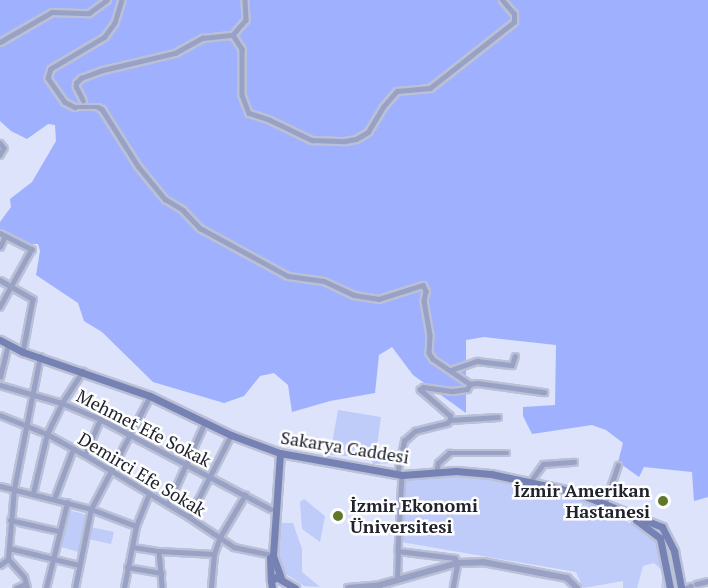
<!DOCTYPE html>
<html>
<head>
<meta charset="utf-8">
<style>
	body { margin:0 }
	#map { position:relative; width:708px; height:588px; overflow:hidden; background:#dce3fb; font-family:"PT Serif",serif }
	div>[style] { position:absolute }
	.green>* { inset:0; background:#bfcbf9 }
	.forest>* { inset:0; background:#9eb0fe }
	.roads { filter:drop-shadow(2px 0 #bac0d6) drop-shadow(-2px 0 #bac0d6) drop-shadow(0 2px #bac0d6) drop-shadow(0 -2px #bac0d6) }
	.minor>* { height:4.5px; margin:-2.25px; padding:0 2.25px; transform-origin:2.25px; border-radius:2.25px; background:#99a2c5 }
	.tertiary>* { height:6px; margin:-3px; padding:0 3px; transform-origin:3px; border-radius:3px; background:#99a2c5 }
	.secondary>* { height:7px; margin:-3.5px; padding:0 3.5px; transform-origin:3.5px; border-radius:3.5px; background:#7682b4 }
	.dots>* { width:16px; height:16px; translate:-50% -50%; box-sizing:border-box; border:3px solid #fff; border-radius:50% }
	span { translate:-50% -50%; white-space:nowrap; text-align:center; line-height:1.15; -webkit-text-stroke:5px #fff; paint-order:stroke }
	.street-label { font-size:18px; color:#20232e }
	.poi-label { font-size:18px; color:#20232e; font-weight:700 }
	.right { translate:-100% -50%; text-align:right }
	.left { translate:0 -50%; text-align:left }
</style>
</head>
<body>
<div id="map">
	<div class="green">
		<div style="clip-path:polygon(338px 410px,381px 417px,376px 452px,364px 457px,330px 455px)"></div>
		<div style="clip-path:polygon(378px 449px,396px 450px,396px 463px,373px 464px,371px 459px)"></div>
		<div style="clip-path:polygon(467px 475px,569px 495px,650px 532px,656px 538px,662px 551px,667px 588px,661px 588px,663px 571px,654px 563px,643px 566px,637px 588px,623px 588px,623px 581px,583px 588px,576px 572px,401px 542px,405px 477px)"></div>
		<div style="clip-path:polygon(304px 499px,325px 516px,320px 542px,302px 529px,300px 502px)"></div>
		<div style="clip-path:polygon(68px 510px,88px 515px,79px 552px,58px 546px)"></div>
		<div style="clip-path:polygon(280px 523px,293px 523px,302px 549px,302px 572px,320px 587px,304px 586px,283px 572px,278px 560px)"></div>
		<div style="clip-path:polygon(90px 527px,114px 532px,111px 544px,88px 539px)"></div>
	</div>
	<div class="forest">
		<div style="clip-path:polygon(0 0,708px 0,708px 497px,694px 501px,692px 472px,644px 467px,639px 477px,618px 462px,623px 443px,606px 430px,592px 425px,532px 434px,523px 416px,523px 407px,555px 405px,556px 345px,484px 337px,466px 340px,466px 413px,413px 375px,392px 347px,379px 355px,375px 393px,330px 401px,292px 412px,288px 385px,274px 373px,260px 376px,244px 396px,224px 403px,153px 382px,102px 332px,84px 321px,78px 303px,36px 275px,40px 251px,38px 244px,25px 244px,0 232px,0 222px,11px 207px,10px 199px,32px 182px,56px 141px,55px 125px,48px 124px,27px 139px,11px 131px,0 121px)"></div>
	</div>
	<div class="roads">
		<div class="minor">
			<div style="left:122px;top:0;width:24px;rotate:107deg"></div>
			<div style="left:115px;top:23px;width:17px;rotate:126deg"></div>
			<div style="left:105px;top:37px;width:63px;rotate:149.3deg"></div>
			<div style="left:51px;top:69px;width:9px;rotate:108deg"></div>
			<div style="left:48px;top:78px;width:29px;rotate:55deg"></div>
			<div style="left:65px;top:102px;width:11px;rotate:27deg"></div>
			<div style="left:75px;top:107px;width:23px"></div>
			<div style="left:98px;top:107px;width:4px;rotate:27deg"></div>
			<div style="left:102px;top:109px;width:67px;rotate:57.7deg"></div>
			<div style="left:138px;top:166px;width:43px;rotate:50.7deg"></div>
			<div style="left:165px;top:199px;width:21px;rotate:31deg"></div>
			<div style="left:183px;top:210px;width:25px;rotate:47deg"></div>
			<div style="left:200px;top:228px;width:100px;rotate:28.6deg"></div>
			<div style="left:288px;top:276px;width:36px;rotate:8deg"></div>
			<div style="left:324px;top:281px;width:33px;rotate:25deg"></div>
			<div style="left:354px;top:295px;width:25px;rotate:9deg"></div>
			<div style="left:379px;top:299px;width:46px;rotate:-17.7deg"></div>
			<div style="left:423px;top:285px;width:7px;rotate:63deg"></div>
			<div style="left:426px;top:291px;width:10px;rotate:101deg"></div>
			<div style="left:424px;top:301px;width:35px;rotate:80deg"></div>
			<div style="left:430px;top:335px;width:18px;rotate:93deg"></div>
			<div style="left:429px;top:353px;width:7px;rotate:56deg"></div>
			<div style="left:433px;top:359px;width:45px;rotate:34deg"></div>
			<div style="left:245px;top:0;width:20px;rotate:87deg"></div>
			<div style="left:246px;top:20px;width:20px;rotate:131deg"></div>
			<div style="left:233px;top:35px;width:17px;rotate:57deg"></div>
			<div style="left:242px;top:49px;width:46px;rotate:90deg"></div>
			<div style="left:242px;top:95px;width:19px;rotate:69deg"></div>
			<div style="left:249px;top:113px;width:22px;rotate:18deg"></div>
			<div style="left:270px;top:120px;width:47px;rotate:25.5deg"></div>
			<div style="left:312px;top:140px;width:33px;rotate:2deg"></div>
			<div style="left:345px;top:141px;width:11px;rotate:-10deg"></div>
			<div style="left:356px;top:139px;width:14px;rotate:-30deg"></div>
			<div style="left:368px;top:132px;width:29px;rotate:-59deg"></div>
			<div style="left:383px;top:107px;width:21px;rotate:-49deg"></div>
			<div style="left:397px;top:91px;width:33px;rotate:-5deg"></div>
			<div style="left:430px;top:88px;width:107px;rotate:-38.2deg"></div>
			<div style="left:514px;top:22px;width:8px;rotate:-90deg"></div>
			<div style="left:514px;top:14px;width:18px;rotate:-131deg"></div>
			<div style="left:0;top:42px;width:60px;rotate:-30deg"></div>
			<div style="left:52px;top:12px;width:37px;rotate:2deg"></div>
			<div style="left:89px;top:13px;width:22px;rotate:-36deg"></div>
			<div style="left:83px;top:101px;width:16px;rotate:-117deg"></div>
			<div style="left:76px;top:87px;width:4px;rotate:-90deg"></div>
			<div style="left:76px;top:83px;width:7px;rotate:-45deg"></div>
			<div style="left:81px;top:78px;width:23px;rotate:-20deg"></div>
			<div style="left:103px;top:70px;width:74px;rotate:-13.3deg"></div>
			<div style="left:175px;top:53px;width:31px;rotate:-29deg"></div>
			<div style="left:202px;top:38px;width:31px;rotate:-6deg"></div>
			<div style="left:0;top:143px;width:6px;rotate:51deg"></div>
			<div style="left:4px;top:148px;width:8px;rotate:120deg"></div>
			<div style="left:0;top:233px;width:36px;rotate:27deg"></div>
			<div style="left:32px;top:249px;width:66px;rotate:118.9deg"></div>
			<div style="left:0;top:247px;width:12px;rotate:-66deg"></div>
			<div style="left:0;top:280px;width:38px;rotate:30deg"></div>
			<div style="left:33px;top:299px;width:54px;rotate:100.7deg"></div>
			<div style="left:451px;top:370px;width:28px;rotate:-19deg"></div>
			<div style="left:477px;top:361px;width:35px;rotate:7deg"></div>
			<div style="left:512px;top:365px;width:9px;rotate:-72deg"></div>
			<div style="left:0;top:377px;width:33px;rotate:-76deg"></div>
			<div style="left:0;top:385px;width:65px;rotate:16.2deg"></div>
			<div style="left:62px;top:403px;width:41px;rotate:22.8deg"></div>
			<div style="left:100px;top:419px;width:193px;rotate:27.8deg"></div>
			<div style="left:0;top:415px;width:51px;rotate:22deg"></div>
			<div style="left:47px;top:434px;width:43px;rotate:28.9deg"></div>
			<div style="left:85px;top:455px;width:121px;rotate:30.8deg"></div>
			<div style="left:189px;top:517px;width:54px;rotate:33.7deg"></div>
			<div style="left:234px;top:547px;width:40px;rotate:12deg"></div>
			<div style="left:450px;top:420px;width:48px;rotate:-3.6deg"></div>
			<div style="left:85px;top:455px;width:39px;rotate:-67deg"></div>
			<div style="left:436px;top:473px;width:10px;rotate:-79deg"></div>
			<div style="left:438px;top:463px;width:15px;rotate:-42deg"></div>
			<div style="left:449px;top:453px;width:58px"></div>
			<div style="left:397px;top:474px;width:34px;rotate:-78deg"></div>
			<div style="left:404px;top:441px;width:15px;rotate:-42deg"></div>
			<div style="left:415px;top:431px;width:33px;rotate:-14deg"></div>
			<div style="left:447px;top:423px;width:4px;rotate:-45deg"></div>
			<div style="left:450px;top:420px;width:4px;rotate:-90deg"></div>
			<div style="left:450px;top:416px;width:40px;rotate:-139deg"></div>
			<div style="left:420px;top:390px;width:4px;rotate:-45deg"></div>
			<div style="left:423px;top:387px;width:30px;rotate:8deg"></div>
			<div style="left:453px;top:391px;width:14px;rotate:-8deg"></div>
			<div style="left:467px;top:389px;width:6px;rotate:-59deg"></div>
			<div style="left:470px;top:384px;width:7px;rotate:-8deg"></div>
			<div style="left:477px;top:383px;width:68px;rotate:7.7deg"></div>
			<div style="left:402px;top:475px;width:76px;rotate:93deg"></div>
			<div style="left:398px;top:551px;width:57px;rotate:7deg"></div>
			<div style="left:455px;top:558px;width:6px;rotate:59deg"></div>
			<div style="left:458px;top:563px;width:25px;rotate:101deg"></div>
			<div style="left:530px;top:482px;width:22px;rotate:-54deg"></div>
			<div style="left:543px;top:464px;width:31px;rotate:-4deg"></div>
			<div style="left:0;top:486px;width:94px;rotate:14.2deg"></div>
			<div style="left:91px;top:509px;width:48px;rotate:20.7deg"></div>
			<div style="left:33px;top:493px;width:61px;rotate:-76.7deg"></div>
			<div style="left:47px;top:434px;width:34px;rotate:-64deg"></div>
			<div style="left:62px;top:403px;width:38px;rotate:-57deg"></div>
			<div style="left:54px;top:499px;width:53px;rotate:-69.2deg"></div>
			<div style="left:168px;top:504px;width:90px;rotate:-65.7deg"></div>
			<div style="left:604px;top:505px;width:42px;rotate:-70.7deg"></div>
			<div style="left:189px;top:517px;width:92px;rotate:-62.9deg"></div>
			<div style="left:10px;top:520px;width:50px;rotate:12.7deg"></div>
			<div style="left:133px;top:547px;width:26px;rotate:9deg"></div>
			<div style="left:159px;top:551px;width:55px;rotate:3.1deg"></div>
			<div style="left:9px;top:548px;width:72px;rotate:13.7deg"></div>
			<div style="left:159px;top:551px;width:37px;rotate:85deg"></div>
			<div style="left:0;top:565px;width:10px;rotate:-37deg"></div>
			<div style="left:127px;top:567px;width:35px;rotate:10deg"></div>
			<div style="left:397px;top:580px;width:29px;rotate:-88deg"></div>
			<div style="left:696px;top:584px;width:12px;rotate:-14deg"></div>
			<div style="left:16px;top:588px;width:10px;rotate:-24deg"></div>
			<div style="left:27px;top:588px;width:11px;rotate:-105deg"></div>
			<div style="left:24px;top:577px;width:24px;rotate:-132deg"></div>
			<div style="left:8px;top:559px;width:70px;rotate:-85.1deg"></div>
			<div style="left:14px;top:489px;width:135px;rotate:-78.9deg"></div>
			<div style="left:46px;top:588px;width:88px;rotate:-76.1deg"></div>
			<div style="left:75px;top:588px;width:81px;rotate:-78.6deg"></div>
			<div style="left:91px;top:509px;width:127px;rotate:-62.4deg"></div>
			<div style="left:124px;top:588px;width:63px;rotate:-79deg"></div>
			<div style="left:136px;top:526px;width:35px;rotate:-68deg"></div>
			<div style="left:211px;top:588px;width:34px;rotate:-85deg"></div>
			<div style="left:214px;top:554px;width:18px;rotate:-71deg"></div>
			<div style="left:220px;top:537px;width:49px;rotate:-59.2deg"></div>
			<div style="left:686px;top:588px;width:5px;rotate:-22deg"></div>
		</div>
		<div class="tertiary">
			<div style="left:348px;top:588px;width:32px;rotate:-5deg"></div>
			<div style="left:380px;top:585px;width:81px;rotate:-15.8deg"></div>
			<div style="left:458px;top:563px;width:25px;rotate:-2deg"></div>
			<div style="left:483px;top:562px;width:86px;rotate:10.8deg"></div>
			<div style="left:567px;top:578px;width:14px;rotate:45deg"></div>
		</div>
		<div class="secondary">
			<div style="left:0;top:340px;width:26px;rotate:28deg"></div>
			<div style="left:23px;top:352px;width:134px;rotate:19.1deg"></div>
			<div style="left:150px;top:396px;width:90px;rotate:25.7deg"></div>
			<div style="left:231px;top:435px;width:52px;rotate:20.2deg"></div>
			<div style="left:280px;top:453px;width:124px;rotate:10.2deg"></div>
			<div style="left:402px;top:475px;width:54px;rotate:-4.2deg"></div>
			<div style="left:456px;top:471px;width:35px;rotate:5deg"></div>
			<div style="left:491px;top:474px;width:86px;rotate:12.1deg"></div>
			<div style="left:575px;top:492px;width:94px;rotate:21.9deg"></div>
			<div style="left:662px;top:527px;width:27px;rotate:63deg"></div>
			<div style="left:674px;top:551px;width:38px;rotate:79deg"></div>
			<div style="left:280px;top:453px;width:103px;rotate:93.9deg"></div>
			<div style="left:273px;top:556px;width:23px;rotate:70deg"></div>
			<div style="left:636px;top:520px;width:30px;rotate:37deg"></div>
			<div style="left:660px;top:538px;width:51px;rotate:78.7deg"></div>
			<div style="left:270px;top:558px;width:23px;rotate:88deg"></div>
			<div style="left:272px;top:588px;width:7px;rotate:-98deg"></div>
			<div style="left:271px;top:581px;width:6px;rotate:-39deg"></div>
			<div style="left:276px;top:577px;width:22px;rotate:30deg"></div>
		</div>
	</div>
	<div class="dots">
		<div style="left:663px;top:501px;background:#617829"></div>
		<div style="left:338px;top:516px;background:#617829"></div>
	</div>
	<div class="street-label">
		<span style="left:144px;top:428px;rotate:27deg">Mehmet Efe Sokak</span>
		<span style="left:345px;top:447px;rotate:9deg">Sakarya Caddesi</span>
		<span style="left:142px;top:474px;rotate:31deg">Demirci Efe Sokak</span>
	</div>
	<div class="poi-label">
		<span class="right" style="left:650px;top:501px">İzmir Amerikan<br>Hastanesi</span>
		<span class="left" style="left:350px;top:516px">İzmir Ekonomi<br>Üniversitesi</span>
	</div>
</div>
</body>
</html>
